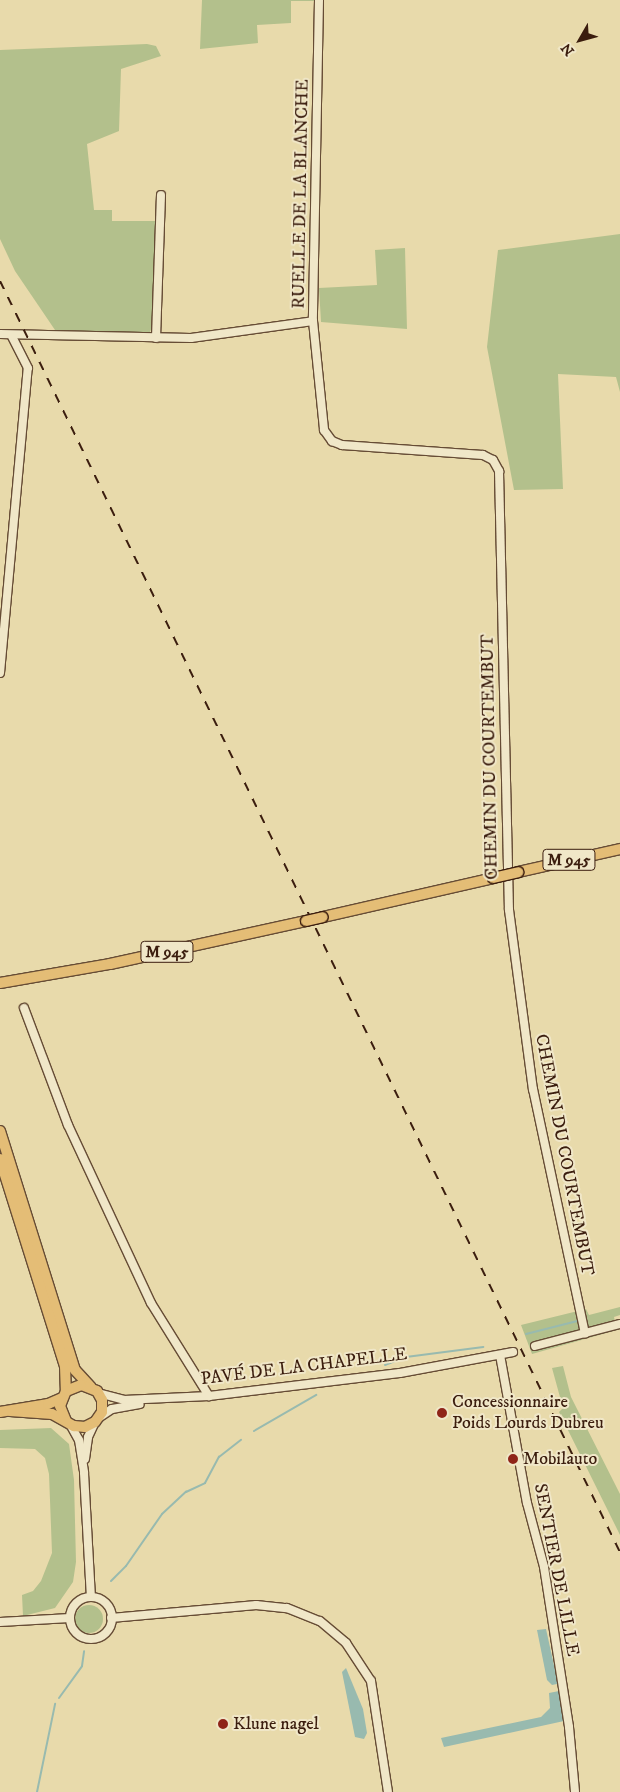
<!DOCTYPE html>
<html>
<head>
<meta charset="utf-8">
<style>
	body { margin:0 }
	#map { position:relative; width:620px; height:1792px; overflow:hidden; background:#e8daab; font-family:"IM FELL DW Pica",serif }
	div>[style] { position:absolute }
	.green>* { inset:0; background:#b3c08c }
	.round { border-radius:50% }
	.water>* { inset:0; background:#98baaf }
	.stream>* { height:2px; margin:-1px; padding:0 1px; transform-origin:1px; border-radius:1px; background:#98baaf }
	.roads { filter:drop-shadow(1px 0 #664c35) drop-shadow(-1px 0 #664c35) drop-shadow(0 1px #664c35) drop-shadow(0 -1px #664c35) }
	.minor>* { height:8px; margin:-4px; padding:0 4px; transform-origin:4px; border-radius:4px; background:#f0e7c8 }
	.minor>.ring { margin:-4px; padding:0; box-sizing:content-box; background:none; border:8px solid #f0e7c8; border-radius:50% }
	.major>* { height:10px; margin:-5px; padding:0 5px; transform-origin:5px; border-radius:5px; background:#e4bd76 }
	.rail>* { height:2px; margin-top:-1px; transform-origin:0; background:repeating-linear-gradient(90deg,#3b1d0e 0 9px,transparent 0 18px) }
	.bridges { filter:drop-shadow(1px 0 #3b1d0e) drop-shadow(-1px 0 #3b1d0e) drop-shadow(0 1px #3b1d0e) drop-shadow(0 -1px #3b1d0e) }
	.major-bridge>* { height:10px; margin:-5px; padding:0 5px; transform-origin:5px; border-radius:5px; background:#e4bd76 }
	.dots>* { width:14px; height:14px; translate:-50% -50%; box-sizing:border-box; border:2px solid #f0e7c8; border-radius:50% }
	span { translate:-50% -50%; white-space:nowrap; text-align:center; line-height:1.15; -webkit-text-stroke:4px #f0e7c8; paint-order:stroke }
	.shield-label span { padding:1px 4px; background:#f0e7c8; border:1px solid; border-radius:4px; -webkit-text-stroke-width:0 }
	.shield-label { font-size:16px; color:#3b1d0e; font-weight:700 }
	.street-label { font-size:18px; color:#3b1d0e }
	.poi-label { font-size:18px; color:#3b1d0e }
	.left { translate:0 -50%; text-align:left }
	.north { position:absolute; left:555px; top:15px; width:50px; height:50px; -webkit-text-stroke:4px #f0e7c8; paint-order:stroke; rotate:232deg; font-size:14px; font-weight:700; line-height:20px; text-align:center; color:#3b1d0e }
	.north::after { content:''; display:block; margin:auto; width:18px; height:22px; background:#3b1d0e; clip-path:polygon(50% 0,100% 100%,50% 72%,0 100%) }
</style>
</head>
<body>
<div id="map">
	<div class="green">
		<div style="clip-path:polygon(202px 0,315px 0,315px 1px,291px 1px,291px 23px,257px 25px,258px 43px,200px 49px)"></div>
		<div style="clip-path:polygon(147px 44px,156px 46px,161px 56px,121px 69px,119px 131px,87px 144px,94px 210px,112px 210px,112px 221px,156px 221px,153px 325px,149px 334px,55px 330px,15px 271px,0 239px,0 50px)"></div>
		<div style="clip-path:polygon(620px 234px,620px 392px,616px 377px,558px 374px,563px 489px,514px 490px,487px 347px,498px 250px)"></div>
		<div style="clip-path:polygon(405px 248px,407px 329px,321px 322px,319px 288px,377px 285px,375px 250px)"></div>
		<div style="clip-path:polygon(620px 1307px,620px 1315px,614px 1317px,617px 1330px,532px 1354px,521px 1325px,586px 1309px,589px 1315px)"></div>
		<div style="clip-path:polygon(563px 1366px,571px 1397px,620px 1494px,620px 1535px,559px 1412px,563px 1408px,552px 1368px)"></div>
		<div style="clip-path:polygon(51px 1428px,69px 1444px,74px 1480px,76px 1562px,73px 1582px,55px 1608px,23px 1616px,22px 1595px,33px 1591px,41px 1581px,52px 1553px,49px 1474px,45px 1458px,35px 1449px,0 1448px,0 1430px)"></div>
		<div class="round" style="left:75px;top:1605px;width:28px;height:28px"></div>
	</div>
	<div class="water">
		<div style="clip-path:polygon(546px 1629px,557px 1679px,557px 1684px,552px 1685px,547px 1680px,537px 1630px)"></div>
		<div style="clip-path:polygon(346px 1668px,363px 1709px,367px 1733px,364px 1739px,355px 1737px,342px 1672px)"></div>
		<div style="clip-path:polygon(559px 1691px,564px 1721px,444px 1747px,441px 1738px,541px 1717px,550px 1708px,549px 1693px)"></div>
	</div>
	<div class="stream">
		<div style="left:526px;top:1334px;width:53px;rotate:-14.3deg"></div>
		<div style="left:406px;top:1357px;width:78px;rotate:-7.4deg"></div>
		<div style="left:385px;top:1365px;width:18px;rotate:-22deg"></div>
		<div style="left:254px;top:1431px;width:72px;rotate:-30.1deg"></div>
		<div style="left:111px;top:1581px;width:21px;rotate:-45deg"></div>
		<div style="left:126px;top:1566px;width:63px;rotate:-55.3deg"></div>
		<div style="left:162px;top:1514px;width:33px;rotate:-43deg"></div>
		<div style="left:186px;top:1492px;width:21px;rotate:-25deg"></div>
		<div style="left:205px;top:1483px;width:30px;rotate:-62deg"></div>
		<div style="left:219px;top:1457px;width:28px;rotate:-38deg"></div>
		<div style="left:59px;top:1698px;width:39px;rotate:-54deg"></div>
		<div style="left:82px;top:1666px;width:15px;rotate:-82deg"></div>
		<div style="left:37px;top:1792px;width:90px;rotate:-78.4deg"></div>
	</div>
	<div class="roads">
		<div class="minor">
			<div style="left:319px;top:0;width:321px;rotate:91.1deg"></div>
			<div style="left:313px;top:321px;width:110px;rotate:84.2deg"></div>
			<div style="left:324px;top:430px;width:14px;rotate:54deg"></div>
			<div style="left:332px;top:441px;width:11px;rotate:22deg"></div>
			<div style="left:342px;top:445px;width:141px;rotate:4.1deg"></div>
			<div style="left:483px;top:455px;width:11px;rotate:27deg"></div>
			<div style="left:493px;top:460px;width:13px;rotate:61deg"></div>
			<div style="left:499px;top:471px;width:439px;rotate:88.7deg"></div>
			<div style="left:509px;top:910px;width:181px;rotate:82.4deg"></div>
			<div style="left:533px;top:1089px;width:250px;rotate:78deg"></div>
			<div style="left:0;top:334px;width:191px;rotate:1.2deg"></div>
			<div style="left:191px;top:338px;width:123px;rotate:-7.9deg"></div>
			<div style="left:156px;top:338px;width:143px;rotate:-88deg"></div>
			<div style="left:0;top:673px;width:306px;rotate:-84.8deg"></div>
			<div style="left:28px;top:368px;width:36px;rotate:-117deg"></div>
			<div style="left:24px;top:1008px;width:125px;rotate:69.4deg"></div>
			<div style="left:68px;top:1125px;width:196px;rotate:65deg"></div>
			<div style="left:151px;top:1303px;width:110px;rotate:58.1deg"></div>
			<div style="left:535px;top:1346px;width:88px;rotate:-14.5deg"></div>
			<div style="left:500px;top:1355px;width:150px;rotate:79.7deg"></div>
			<div style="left:527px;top:1503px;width:66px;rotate:75.1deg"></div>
			<div style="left:544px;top:1567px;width:162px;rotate:81.1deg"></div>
			<div style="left:569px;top:1727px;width:65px;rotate:84.7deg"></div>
			<div style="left:98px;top:1393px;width:27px;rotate:15deg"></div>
			<div style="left:124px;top:1400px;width:85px;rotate:-2.7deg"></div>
			<div style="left:209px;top:1396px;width:192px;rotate:-6.9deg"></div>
			<div style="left:400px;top:1373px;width:115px;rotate:-10.5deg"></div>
			<div style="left:100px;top:1417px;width:14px;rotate:-34deg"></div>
			<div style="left:112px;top:1409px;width:28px;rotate:-10deg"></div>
			<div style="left:70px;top:1424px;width:18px;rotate:61deg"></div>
			<div style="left:79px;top:1440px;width:33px;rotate:81deg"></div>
			<div style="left:84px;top:1473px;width:124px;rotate:86.8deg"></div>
			<div style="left:85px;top:1459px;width:22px;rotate:-82deg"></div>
			<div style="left:88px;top:1437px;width:17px;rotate:-65deg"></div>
			<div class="ring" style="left:70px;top:1597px;width:34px;height:34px"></div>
			<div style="left:111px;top:1618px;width:146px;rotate:-5.1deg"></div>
			<div style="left:256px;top:1605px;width:31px;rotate:6deg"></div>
			<div style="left:287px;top:1608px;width:35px;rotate:22deg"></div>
			<div style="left:320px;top:1621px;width:34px;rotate:40deg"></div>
			<div style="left:346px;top:1643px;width:45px;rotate:56.7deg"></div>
			<div style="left:371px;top:1681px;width:112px;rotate:81.3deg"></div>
			<div style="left:0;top:1622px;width:70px;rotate:-3.3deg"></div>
		</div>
		<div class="major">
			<div style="left:518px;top:872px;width:105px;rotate:-12.7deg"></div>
			<div style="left:323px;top:917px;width:174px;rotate:-12.9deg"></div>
			<div style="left:0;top:983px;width:112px;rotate:-9.8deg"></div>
			<div style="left:110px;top:964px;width:201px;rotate:-12.4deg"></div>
			<div style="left:0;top:1131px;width:250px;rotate:72.6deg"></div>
			<div style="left:75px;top:1370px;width:23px;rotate:47deg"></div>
			<div style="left:0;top:1159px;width:217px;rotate:72.6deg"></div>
			<div style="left:65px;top:1366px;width:25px;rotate:88deg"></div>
			<div style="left:10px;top:1411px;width:42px;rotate:4.1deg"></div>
			<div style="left:52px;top:1414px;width:25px;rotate:29deg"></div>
			<div style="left:74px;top:1426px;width:11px;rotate:5deg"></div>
			<div style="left:85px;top:1427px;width:11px;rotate:-27deg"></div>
			<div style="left:95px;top:1422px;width:12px;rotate:-55deg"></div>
			<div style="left:102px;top:1412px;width:12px;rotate:-90deg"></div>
			<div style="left:102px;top:1400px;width:10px;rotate:-119deg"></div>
			<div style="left:97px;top:1391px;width:17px;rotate:-159deg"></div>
			<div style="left:81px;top:1385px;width:16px;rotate:158deg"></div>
			<div style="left:66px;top:1391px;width:16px;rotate:112deg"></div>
			<div style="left:60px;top:1406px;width:16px;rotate:68deg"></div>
			<div style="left:0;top:1412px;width:49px;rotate:-9.5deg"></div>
			<div style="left:48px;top:1404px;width:15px;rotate:-23deg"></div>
		</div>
	</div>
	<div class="rail">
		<div style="left:0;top:281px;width:1414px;rotate:64deg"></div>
	</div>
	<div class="bridges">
		<div class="major-bridge">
			<div style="left:493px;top:878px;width:26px;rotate:-13deg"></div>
			<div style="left:306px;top:921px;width:17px;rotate:-13deg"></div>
		</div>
	</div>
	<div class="dots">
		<div style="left:442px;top:1413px;background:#8f2418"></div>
		<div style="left:513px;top:1459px;background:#8f2418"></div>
		<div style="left:223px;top:1724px;background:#8f2418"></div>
	</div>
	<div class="shield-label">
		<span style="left:569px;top:860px">M 945</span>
		<span style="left:167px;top:952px">M 945</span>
	</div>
	<div class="street-label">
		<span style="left:301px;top:194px;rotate:-89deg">RUELLE DE LA BLANCHE</span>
		<span style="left:490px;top:757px;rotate:-91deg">CHEMIN DU COURTEMBUT</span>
		<span style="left:564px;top:1155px;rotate:79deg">CHEMIN DU COURTEMBUT</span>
		<span style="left:304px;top:1367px;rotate:-7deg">PAVÉ DE LA CHAPELLE</span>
		<span style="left:556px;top:1570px;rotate:79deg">SENTIER DE LILLE</span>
	</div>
	<div class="poi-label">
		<span class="left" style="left:452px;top:1413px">Concessionnaire<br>Poids Lourds Dubreu</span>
		<span class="left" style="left:523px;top:1459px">Mobilauto</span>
		<span class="left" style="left:233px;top:1724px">Klune nagel</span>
	</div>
	<div class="north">N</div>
</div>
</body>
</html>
